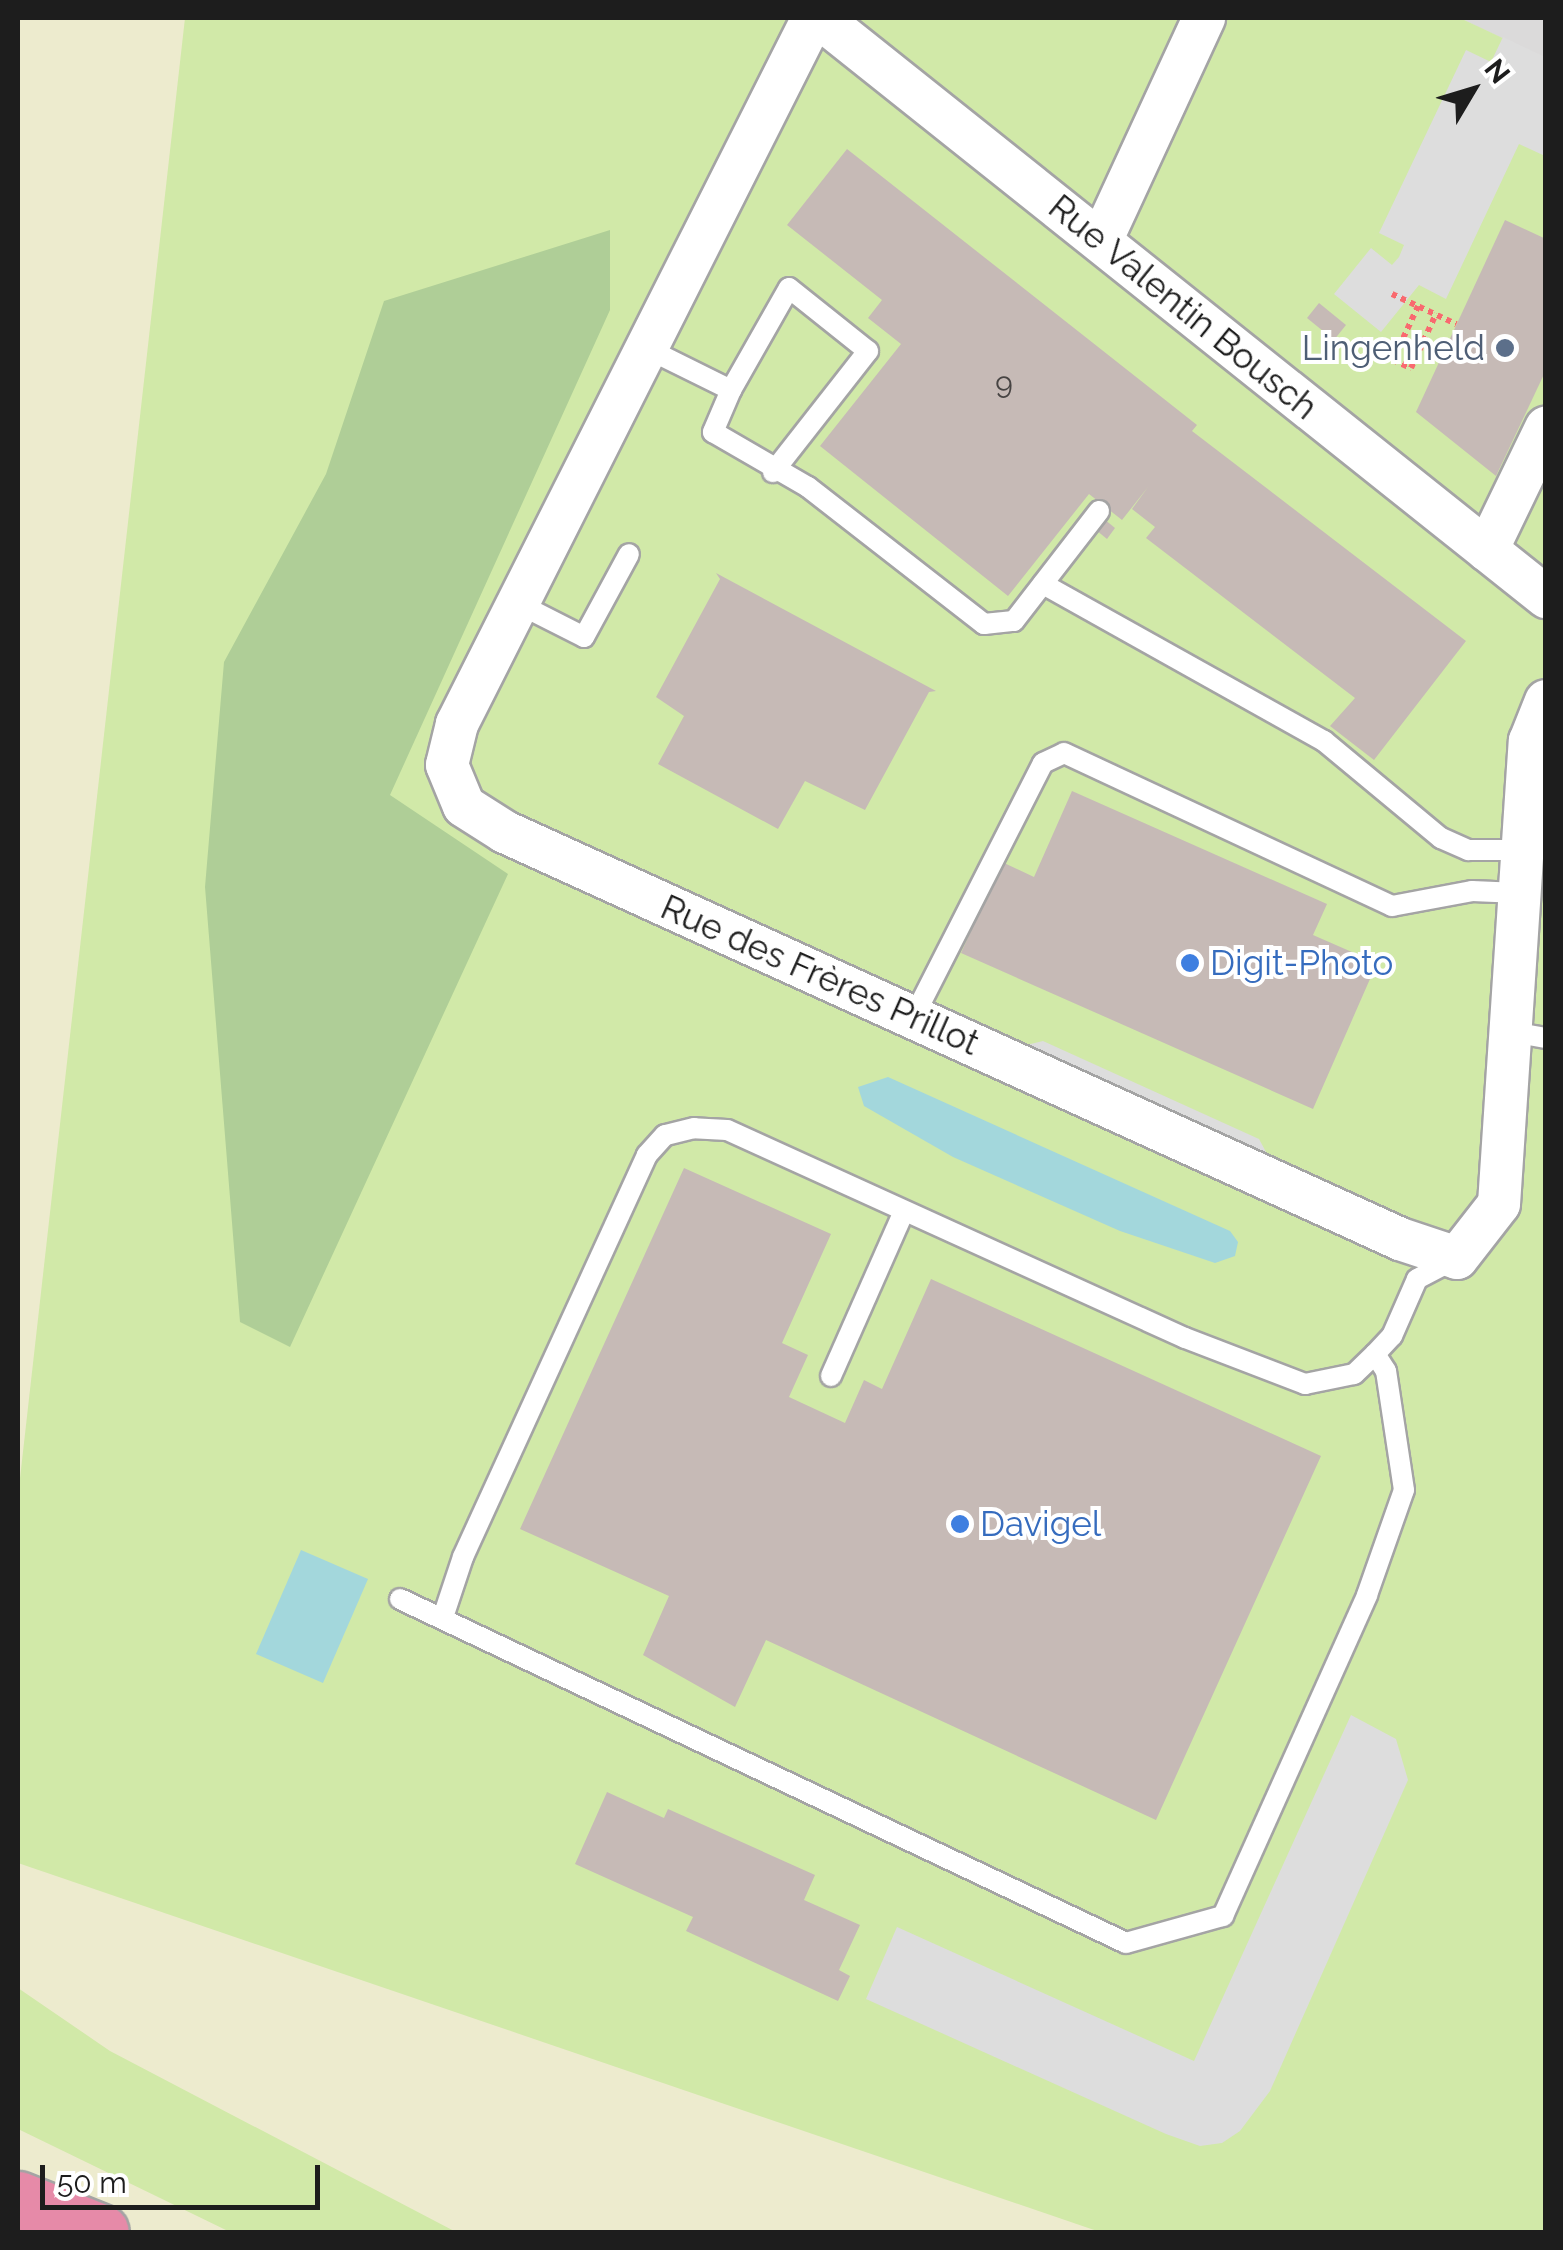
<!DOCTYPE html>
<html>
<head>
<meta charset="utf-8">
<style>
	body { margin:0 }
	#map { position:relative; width:1563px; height:2250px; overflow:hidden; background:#eee9e3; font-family:Raleway,sans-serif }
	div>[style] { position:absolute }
	.residential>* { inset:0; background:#dbdada }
	.farmland>* { inset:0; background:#edebce }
	.grass>* { inset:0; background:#d1e9a8 }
	.forest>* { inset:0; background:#afce97 }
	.parking>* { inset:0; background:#ddd }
	.water>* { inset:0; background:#a3d7dc }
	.building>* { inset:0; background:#c6bab6 }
	.path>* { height:6px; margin-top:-3px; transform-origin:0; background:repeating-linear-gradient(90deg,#f9696f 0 5px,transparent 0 10px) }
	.roads { filter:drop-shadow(2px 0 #a4a4a4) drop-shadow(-2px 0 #a4a4a4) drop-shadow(0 2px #a4a4a4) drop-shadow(0 -2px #a4a4a4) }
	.lane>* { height:20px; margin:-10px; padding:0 10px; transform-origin:10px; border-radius:10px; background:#fff }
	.street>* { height:42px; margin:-21px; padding:0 21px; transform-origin:21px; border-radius:21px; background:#fff }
	.highway>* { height:55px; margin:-27.5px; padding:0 27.5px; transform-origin:27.5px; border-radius:27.5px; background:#e68aa8 }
	.dots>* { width:28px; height:28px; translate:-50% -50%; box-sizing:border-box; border:5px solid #fff; border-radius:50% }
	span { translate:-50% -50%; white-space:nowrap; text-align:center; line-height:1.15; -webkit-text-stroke:8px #fff; paint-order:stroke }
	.number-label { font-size:30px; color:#474443 }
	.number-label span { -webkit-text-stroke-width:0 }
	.street-label { font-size:35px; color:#1d1d1d }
	.service-label { font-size:35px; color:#4e5e75 }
	.right { translate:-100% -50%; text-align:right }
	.shop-label { font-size:35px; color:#366cbe }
	.left { translate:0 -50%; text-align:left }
	.frame { position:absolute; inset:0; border:20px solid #1d1d1d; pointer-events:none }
	.north { position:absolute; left:1423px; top:40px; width:100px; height:100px; -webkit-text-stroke:8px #fff; paint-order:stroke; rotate:52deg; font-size:28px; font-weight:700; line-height:40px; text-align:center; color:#1d1d1d }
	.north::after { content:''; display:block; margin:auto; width:35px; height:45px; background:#1d1d1d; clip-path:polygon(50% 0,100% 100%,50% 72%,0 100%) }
	.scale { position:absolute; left:40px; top:2165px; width:280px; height:45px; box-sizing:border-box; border:5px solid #1d1d1d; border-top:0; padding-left:12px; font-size:30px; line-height:35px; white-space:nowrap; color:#1d1d1d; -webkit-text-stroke:8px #fff; paint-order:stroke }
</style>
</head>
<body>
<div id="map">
	<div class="residential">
		<div style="clip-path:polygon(1460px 18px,1545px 18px,1545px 58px,1476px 26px)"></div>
	</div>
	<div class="farmland">
		<div style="clip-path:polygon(18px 18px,719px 18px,1159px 2232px,18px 2232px)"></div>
	</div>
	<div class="grass">
		<div style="clip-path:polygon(185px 18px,1460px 18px,1545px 58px,1545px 2232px,1100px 2232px,18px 1863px,18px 1496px)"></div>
		<div style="clip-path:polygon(18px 1988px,110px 2051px,456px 2232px,230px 2232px,18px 2129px)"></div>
	</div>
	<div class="forest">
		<div style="clip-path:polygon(610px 230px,610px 310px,390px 795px,508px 874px,290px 1347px,240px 1322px,205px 887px,224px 662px,326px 474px,384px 301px)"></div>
	</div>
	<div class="parking">
		<div style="clip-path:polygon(1503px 37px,1545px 57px,1545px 156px,1519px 144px,1446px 299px,1419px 285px,1381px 332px,1334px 294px,1371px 248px,1392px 265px,1399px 257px,1404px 245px,1379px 233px,1466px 50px,1491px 62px)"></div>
		<div style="clip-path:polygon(1043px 1041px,1259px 1139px,1272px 1163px,1018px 1047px)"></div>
		<div style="clip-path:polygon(1351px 1715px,1396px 1739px,1408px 1780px,1270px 2091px,1240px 2131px,1222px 2143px,1200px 2146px,1166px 2134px,866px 1999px,897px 1927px,1194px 2061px)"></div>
	</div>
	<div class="water">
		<div style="clip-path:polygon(888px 1077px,1230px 1231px,1238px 1242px,1235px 1256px,1215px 1263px,1120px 1231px,953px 1157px,864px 1106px,858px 1087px)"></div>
		<div style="clip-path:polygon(301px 1550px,368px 1579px,323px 1683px,256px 1654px)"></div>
	</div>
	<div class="building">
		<div style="clip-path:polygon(847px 149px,1197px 425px,1192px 431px,1466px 641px,1374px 760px,1330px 726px,1355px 698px,1146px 538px,1155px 527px,1132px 509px,1148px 487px,1122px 520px,1089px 494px,1008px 596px,820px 446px,901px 344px,868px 318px,882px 300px,787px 225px)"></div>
		<div style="clip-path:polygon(1505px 220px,1546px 239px,1546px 370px,1496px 476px,1416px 412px)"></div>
		<div style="clip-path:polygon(1319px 303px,1346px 325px,1334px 340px,1307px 318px)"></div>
		<div style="clip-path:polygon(1104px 519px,1115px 528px,1107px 539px,1096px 530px)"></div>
		<div style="clip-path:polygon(716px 573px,936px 691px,929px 692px,865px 810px,805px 781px,778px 829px,658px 764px,684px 716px,656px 697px,720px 579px)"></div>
		<div style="clip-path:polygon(1072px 791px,1327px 904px,1313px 935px,1377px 963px,1313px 1109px,961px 953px,1002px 862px,1034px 877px)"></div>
		<div style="clip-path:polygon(684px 1168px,831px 1234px,782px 1343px,808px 1355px,789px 1397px,845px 1423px,864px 1380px,882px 1389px,931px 1279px,1321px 1456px,1156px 1820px,766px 1640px,735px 1707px,643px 1655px,669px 1596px,520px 1529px)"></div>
		<div style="clip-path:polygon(607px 1792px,664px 1818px,668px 1809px,815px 1875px,804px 1900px,860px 1925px,839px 1970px,850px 1976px,838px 2001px,686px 1931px,693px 1917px,575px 1864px)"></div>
	</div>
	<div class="path">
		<div style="left:1392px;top:294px;width:71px;rotate:25.1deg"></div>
		<div style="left:1418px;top:306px;width:60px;rotate:114.8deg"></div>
		<div style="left:1393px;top:360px;width:20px;rotate:24deg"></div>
		<div style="left:1411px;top:368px;width:60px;rotate:-65.2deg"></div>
	</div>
	<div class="roads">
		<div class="lane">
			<div style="left:646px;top:348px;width:95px;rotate:26.3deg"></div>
			<div style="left:731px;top:390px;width:46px;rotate:113.2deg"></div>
			<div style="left:713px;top:432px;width:110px;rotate:30.1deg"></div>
			<div style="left:808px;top:487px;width:223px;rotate:37.9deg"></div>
			<div style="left:984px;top:624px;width:30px;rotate:-6deg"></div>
			<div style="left:1014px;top:621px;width:139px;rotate:-52.3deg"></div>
			<div style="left:731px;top:390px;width:117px;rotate:-60.4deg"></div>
			<div style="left:789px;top:288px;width:101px;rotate:38.6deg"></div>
			<div style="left:868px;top:351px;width:154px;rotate:128.1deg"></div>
			<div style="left:1043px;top:584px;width:322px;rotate:29.2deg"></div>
			<div style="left:1324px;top:741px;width:152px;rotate:39.7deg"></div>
			<div style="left:1441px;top:838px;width:30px;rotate:24deg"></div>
			<div style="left:1468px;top:850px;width:53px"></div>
			<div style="left:517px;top:603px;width:75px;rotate:26.9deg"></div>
			<div style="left:584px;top:637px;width:94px;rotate:-61.5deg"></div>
			<div style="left:913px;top:1018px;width:286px;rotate:-63deg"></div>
			<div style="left:1043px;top:763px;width:23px;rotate:-25deg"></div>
			<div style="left:1064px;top:753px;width:362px;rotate:25deg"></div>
			<div style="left:1392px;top:906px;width:81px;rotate:-10.6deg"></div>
			<div style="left:1472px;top:891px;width:47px;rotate:2.4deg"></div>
			<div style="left:1512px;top:1032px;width:35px;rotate:10deg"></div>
			<div style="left:1375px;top:1354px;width:25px;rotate:-47deg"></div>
			<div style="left:1392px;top:1336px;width:62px;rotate:-66.3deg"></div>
			<div style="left:1417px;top:1279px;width:41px;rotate:-27.8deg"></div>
			<div style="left:831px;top:1376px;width:180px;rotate:-66.1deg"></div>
			<div style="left:400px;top:1599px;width:803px;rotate:25.35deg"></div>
			<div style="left:1126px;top:1943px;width:101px;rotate:-15.6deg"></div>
			<div style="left:1223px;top:1916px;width:352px;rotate:-65.8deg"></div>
			<div style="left:1367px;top:1595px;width:111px;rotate:-70.6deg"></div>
			<div style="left:1404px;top:1490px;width:120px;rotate:-98.6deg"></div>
			<div style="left:1386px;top:1371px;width:20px;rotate:-123deg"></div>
			<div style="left:1375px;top:1354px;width:29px;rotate:136deg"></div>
			<div style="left:1354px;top:1374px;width:50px;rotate:168.5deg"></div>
			<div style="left:1305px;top:1384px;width:129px;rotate:-159deg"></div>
			<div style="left:1185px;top:1338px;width:503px;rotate:-155.57deg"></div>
			<div style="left:727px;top:1130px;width:33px;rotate:-177deg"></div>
			<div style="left:694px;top:1128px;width:30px;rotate:166deg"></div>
			<div style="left:665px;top:1135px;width:27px;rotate:132deg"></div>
			<div style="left:647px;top:1155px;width:442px;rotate:114.6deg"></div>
			<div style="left:463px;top:1557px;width:63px;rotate:108.4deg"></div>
		</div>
		<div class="street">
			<div style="left:813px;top:18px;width:791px;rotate:116.76deg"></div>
			<div style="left:457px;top:724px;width:42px;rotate:103.7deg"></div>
			<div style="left:447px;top:765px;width:44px;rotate:67.5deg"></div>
			<div style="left:464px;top:806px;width:49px;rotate:32.4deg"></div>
			<div style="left:505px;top:832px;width:983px;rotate:24.45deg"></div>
			<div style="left:1400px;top:1239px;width:60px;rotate:18.4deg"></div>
			<div style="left:1457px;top:1258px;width:68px;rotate:-52.1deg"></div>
			<div style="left:1499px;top:1204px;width:464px;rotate:-86.2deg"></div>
			<div style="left:1530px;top:741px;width:43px;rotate:-68.2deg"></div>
			<div style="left:820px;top:18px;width:929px;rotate:38.57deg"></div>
			<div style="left:1101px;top:241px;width:246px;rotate:-65.2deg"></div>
			<div style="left:1487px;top:550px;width:136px;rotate:-64.2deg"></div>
		</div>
		<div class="highway">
			<div style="left:18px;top:2199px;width:89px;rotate:21.7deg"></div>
		</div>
	</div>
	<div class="dots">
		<div style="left:1505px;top:348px;background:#5c6f8a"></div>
		<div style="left:1190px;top:963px;background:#3f7fe0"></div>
		<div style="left:960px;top:1524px;background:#3f7fe0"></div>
	</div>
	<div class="number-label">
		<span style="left:1004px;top:383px">9</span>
	</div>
	<div class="street-label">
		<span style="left:1183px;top:307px;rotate:39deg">Rue Valentin Bousch</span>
		<span style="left:820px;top:975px;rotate:24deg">Rue des Frères Prillot</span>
	</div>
	<div class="service-label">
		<span class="right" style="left:1485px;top:348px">Lingenheld</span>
	</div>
	<div class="shop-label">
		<span class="left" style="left:1210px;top:963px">Digit-Photo</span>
		<span class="left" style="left:980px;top:1524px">Davigel</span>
	</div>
	<div class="frame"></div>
	<div class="north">N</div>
	<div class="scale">50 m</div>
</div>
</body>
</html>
